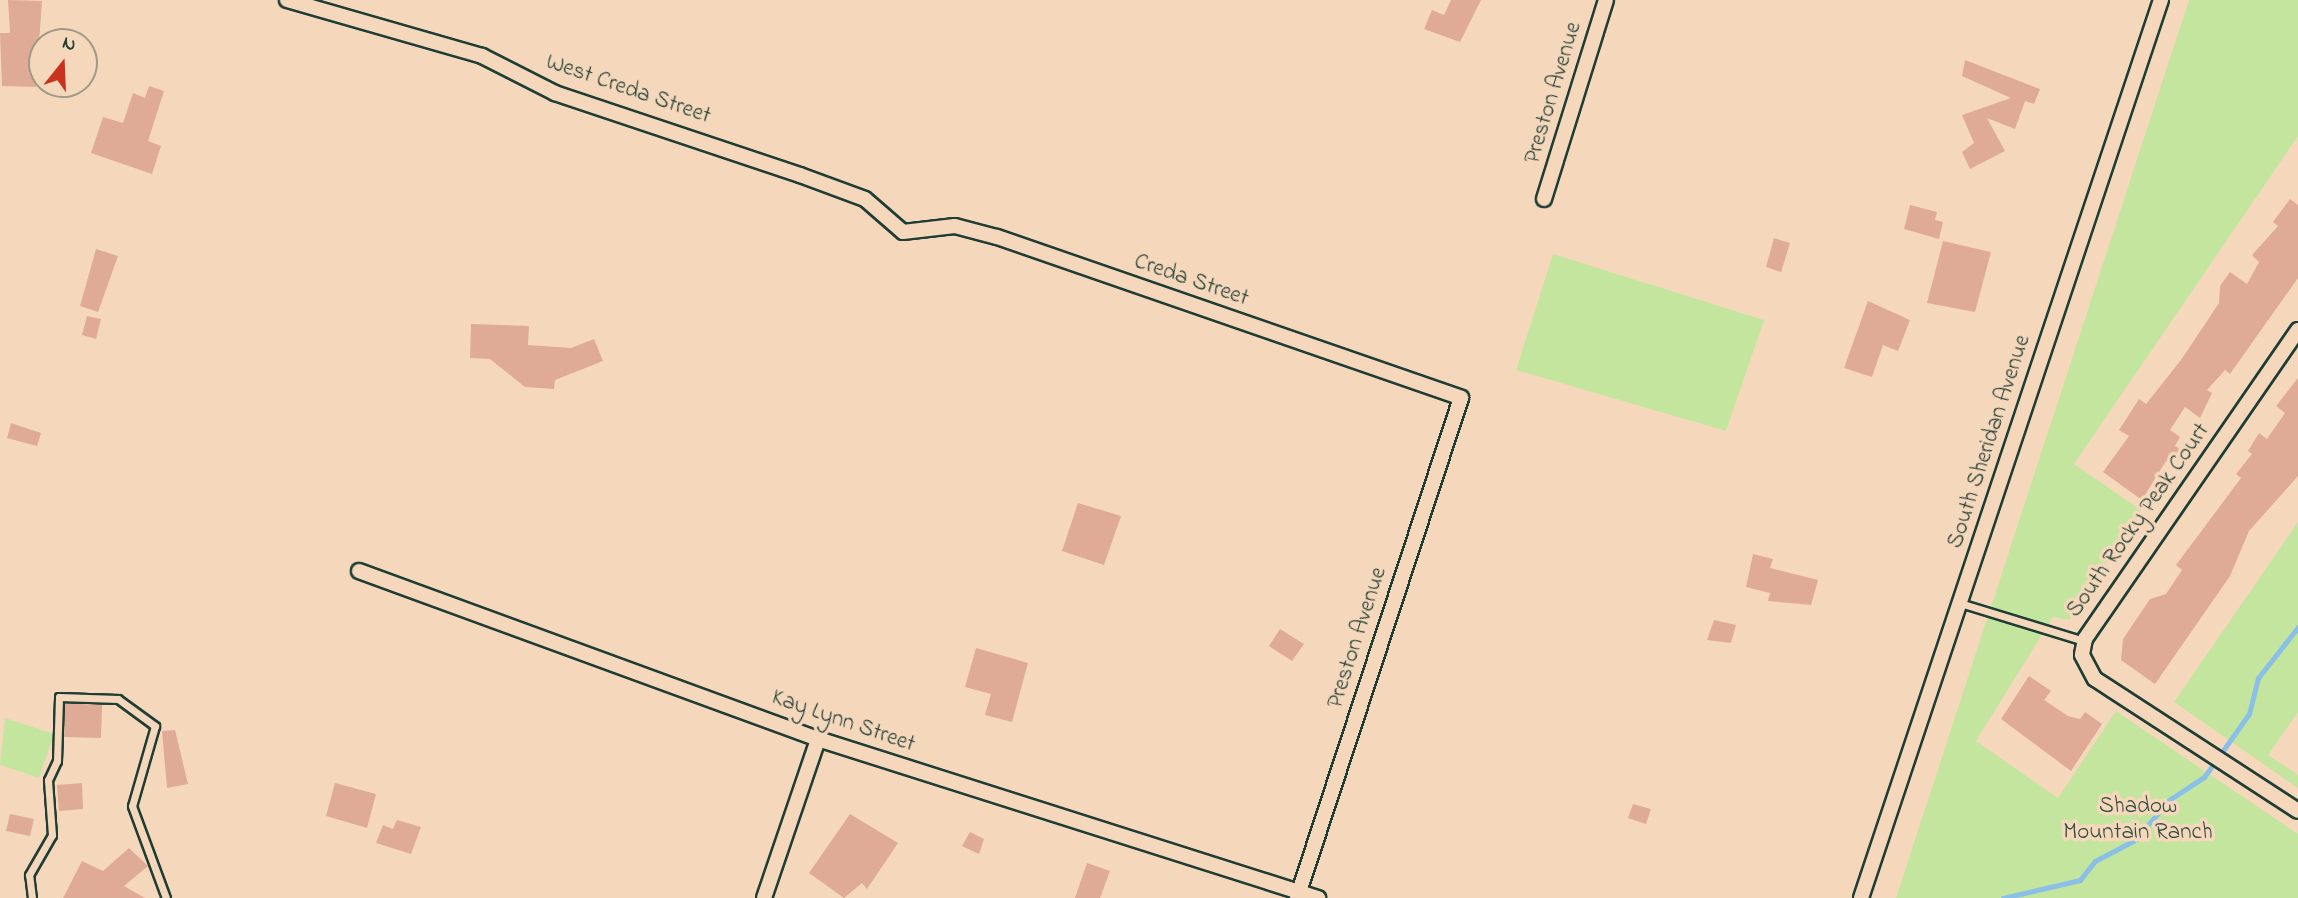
<!DOCTYPE html>
<html>
<head>
<meta charset="utf-8">
<style>
	body { margin:0 }
	#map { position:relative; width:2298px; height:898px; overflow:hidden; background:#f5d8bc; font-family:"Indie Flower",sans-serif }
	div>[style] { position:absolute }
	.green>* { inset:0; background:#c4e59e }
	.stream>* { height:5px; margin:-2.5px; padding:0 2.5px; transform-origin:2.5px; border-radius:2.5px; background:#8abfe8 }
	.building>* { inset:0; background:#e0ab96 }
	.roads { filter:drop-shadow(2px 0 #1f3d34) drop-shadow(-2px 0 #1f3d34) drop-shadow(0 2px #1f3d34) drop-shadow(0 -2px #1f3d34) }
	.lane>* { height:7px; margin:-3.5px; padding:0 3.5px; transform-origin:3.5px; border-radius:3.5px; background:#f5d8bc }
	.street>* { height:14px; margin:-7px; padding:0 7px; transform-origin:7px; border-radius:7px; background:#f5d8bc }
	span { translate:-50% -50%; white-space:nowrap; text-align:center; line-height:1.15; -webkit-text-stroke:7px #f5d8bc; paint-order:stroke }
	.street-label { font-size:23px; color:#1f3d34 }
	.park-label { font-size:23px; color:#304e3f }
	.north { position:absolute; left:28px; top:28px; width:70px; height:70px; box-sizing:border-box; background:#f5d8bc; border:2px solid #9f9a86; border-radius:50%; rotate:18deg; font-size:19px; font-weight:700; line-height:28px; text-align:center; color:#1f3d34 }
	.north::after { content:''; display:block; margin:auto; width:24px; height:32px; background:#c8321e; clip-path:polygon(50% 0,100% 100%,50% 72%,0 100%) }
</style>
</head>
<body>
<div id="map">
	<div class="green">
		<div style="clip-path:polygon(2189px 0,2298px 0,2298px 136px,2074px 464px,2141px 510px,2069px 620px,2053px 617px,1976px 741px,2058px 798px,2116px 711px,2298px 834px,2298px 898px,1896px 898px)"></div>
		<div style="clip-path:polygon(1553px 254px,1764px 320px,1726px 431px,1516px 370px)"></div>
		<div style="clip-path:polygon(2298px 522px,2298px 712px,2268px 755px,2298px 775px,2298px 788px,2174px 702px)"></div>
		<div style="clip-path:polygon(5px 718px,54px 734px,39px 778px,0 765px)"></div>
	</div>
	<div class="stream">
		<div style="left:2003px;top:898px;width:79px;rotate:-13.2deg"></div>
		<div style="left:2080px;top:880px;width:24px;rotate:-52deg"></div>
		<div style="left:2095px;top:861px;width:45px;rotate:-27.7deg"></div>
		<div style="left:2135px;top:840px;width:52px;rotate:-49.6deg"></div>
		<div style="left:2169px;top:800px;width:42px;rotate:-33.3deg"></div>
		<div style="left:2204px;top:777px;width:77px;rotate:-54.5deg"></div>
		<div style="left:2249px;top:714px;width:37px;rotate:-76deg"></div>
		<div style="left:2258px;top:678px;width:65px;rotate:-51.9deg"></div>
	</div>
	<div class="building">
		<div style="clip-path:polygon(8px 0,42px 1px,36px 87px,2px 86px,0 33px,10px 33px)"></div>
		<div style="clip-path:polygon(1451px 0,1481px 0,1460px 42px,1424px 29px,1432px 10px,1444px 15px)"></div>
		<div style="clip-path:polygon(1965px 60px,2040px 89px,2034px 104px,2025px 101px,2015px 129px,1987px 118px,2005px 151px,1970px 169px,1962px 152px,1974px 143px,1962px 115px,2011px 98px,1962px 76px)"></div>
		<div style="clip-path:polygon(149px 86px,164px 91px,148px 141px,161px 146px,152px 174px,91px 153px,103px 117px,123px 123px,133px 93px,145px 98px)"></div>
		<div style="clip-path:polygon(2290px 199px,2298px 205px,2298px 278px,2230px 374px,2225px 370px,2207px 390px,2212px 393px,2200px 418px,2185px 407px,2170px 430px,2180px 437px,2175px 446px,2181px 450px,2172px 464px,2166px 461px,2142px 500px,2103px 472px,2129px 436px,2119px 430px,2139px 399px,2146px 404px,2181px 360px,2219px 303px,2220px 286px,2230px 272px,2247px 284px,2259px 262px,2252px 255px,2278px 226px,2273px 222px)"></div>
		<div style="clip-path:polygon(1910px 205px,1937px 212px,1935px 220px,1943px 222px,1939px 239px,1904px 229px)"></div>
		<div style="clip-path:polygon(1774px 238px,1790px 243px,1781px 272px,1766px 267px)"></div>
		<div style="clip-path:polygon(1943px 241px,1991px 252px,1975px 312px,1927px 303px)"></div>
		<div style="clip-path:polygon(96px 249px,118px 256px,98px 312px,80px 306px)"></div>
		<div style="clip-path:polygon(1868px 301px,1910px 320px,1898px 351px,1883px 345px,1872px 377px,1844px 368px)"></div>
		<div style="clip-path:polygon(87px 316px,101px 319px,96px 339px,82px 335px)"></div>
		<div style="clip-path:polygon(471px 324px,529px 326px,528px 345px,571px 348px,594px 339px,603px 361px,555px 380px,554px 389px,525px 387px,490px 359px,470px 358px)"></div>
		<div style="clip-path:polygon(2298px 378px,2298px 476px,2249px 531px,2230px 576px,2155px 684px,2121px 660px,2123px 639px,2150px 599px,2166px 594px,2182px 570px,2176px 565px,2241px 478px,2236px 474px,2252px 454px,2248px 451px,2259px 433px,2267px 439px,2285px 413px,2276px 406px)"></div>
		<div style="clip-path:polygon(11px 423px,41px 433px,37px 446px,7px 438px)"></div>
		<div style="clip-path:polygon(1078px 503px,1121px 516px,1104px 565px,1062px 551px)"></div>
		<div style="clip-path:polygon(1753px 554px,1773px 559px,1770px 568px,1818px 580px,1811px 605px,1768px 601px,1770px 593px,1746px 587px)"></div>
		<div style="clip-path:polygon(1714px 620px,1736px 625px,1731px 643px,1707px 640px)"></div>
		<div style="clip-path:polygon(1280px 629px,1304px 644px,1292px 661px,1269px 646px)"></div>
		<div style="clip-path:polygon(976px 648px,1028px 663px,1012px 722px,985px 715px,991px 694px,965px 687px)"></div>
		<div style="clip-path:polygon(2029px 676px,2051px 691px,2044px 700px,2068px 716px,2080px 719px,2085px 712px,2102px 724px,2071px 771px,2001px 719px)"></div>
		<div style="clip-path:polygon(65px 703px,102px 705px,101px 738px,64px 737px)"></div>
		<div style="clip-path:polygon(175px 730px,188px 784px,167px 788px,162px 731px)"></div>
		<div style="clip-path:polygon(82px 783px,83px 809px,59px 811px,57px 785px)"></div>
		<div style="clip-path:polygon(335px 783px,376px 794px,367px 828px,326px 816px)"></div>
		<div style="clip-path:polygon(1633px 804px,1651px 809px,1646px 824px,1628px 818px)"></div>
		<div style="clip-path:polygon(10px 814px,34px 819px,30px 836px,6px 831px)"></div>
		<div style="clip-path:polygon(850px 814px,898px 843px,867px 889px,862px 883px,844px 898px,809px 873px)"></div>
		<div style="clip-path:polygon(397px 820px,421px 827px,411px 854px,376px 843px,383px 825px,393px 829px)"></div>
		<div style="clip-path:polygon(970px 832px,984px 839px,979px 854px,962px 846px)"></div>
		<div style="clip-path:polygon(129px 848px,148px 866px,124px 886px,145px 898px,63px 898px,82px 861px,103px 871px)"></div>
		<div style="clip-path:polygon(1087px 863px,1110px 871px,1100px 898px,1075px 898px)"></div>
	</div>
	<div class="roads">
		<div class="lane">
			<div style="left:1960px;top:603px;width:130px;rotate:17deg"></div>
			<div style="left:32px;top:898px;width:23px;rotate:-97deg"></div>
			<div style="left:29px;top:875px;width:46px;rotate:-60.1deg"></div>
			<div style="left:52px;top:835px;width:55px;rotate:-94.2deg"></div>
			<div style="left:48px;top:780px;width:21px;rotate:-65deg"></div>
			<div style="left:57px;top:761px;width:64px;rotate:-88.2deg"></div>
			<div style="left:59px;top:697px;width:59px;rotate:1.9deg"></div>
			<div style="left:118px;top:699px;width:46px;rotate:36.1deg"></div>
			<div style="left:155px;top:726px;width:83px;rotate:106deg"></div>
			<div style="left:132px;top:806px;width:98px;rotate:69.7deg"></div>
		</div>
		<div class="street">
			<div style="left:287px;top:0;width:203px;rotate:16deg"></div>
			<div style="left:482px;top:56px;width:82px;rotate:26.9deg"></div>
			<div style="left:555px;top:93px;width:258px;rotate:18.5deg"></div>
			<div style="left:800px;top:175px;width:69px;rotate:20.3deg"></div>
			<div style="left:865px;top:199px;width:50px;rotate:41deg"></div>
			<div style="left:903px;top:232px;width:52px;rotate:-6.6deg"></div>
			<div style="left:955px;top:226px;width:43px;rotate:14.7deg"></div>
			<div style="left:997px;top:237px;width:491px;rotate:19.1deg"></div>
			<div style="left:1461px;top:398px;width:526px;rotate:108.16deg"></div>
			<div style="left:1544px;top:199px;width:208px;rotate:-72.7deg"></div>
			<div style="left:2298px;top:330px;width:375px;rotate:124.6deg"></div>
			<div style="left:2085px;top:639px;width:16px;rotate:101deg"></div>
			<div style="left:2082px;top:655px;width:27px;rotate:62deg"></div>
			<div style="left:2095px;top:679px;width:242px;rotate:33deg"></div>
			<div style="left:359px;top:571px;width:489px;rotate:20.1deg"></div>
			<div style="left:818px;top:739px;width:525px;rotate:17.64deg"></div>
			<div style="left:764px;top:898px;width:168px;rotate:-71.2deg"></div>
			<div style="left:1861px;top:898px;width:947px;rotate:-71.53deg"></div>
		</div>
	</div>
	<div class="street-label">
		<span style="left:628px;top:90px;rotate:19deg">West Creda Street</span>
		<span style="left:1554px;top:93px;rotate:-73deg">Preston Avenue</span>
		<span style="left:1191px;top:281px;rotate:19deg">Creda Street</span>
		<span style="left:1990px;top:442px;rotate:-72deg">South Sheridan Avenue</span>
		<span style="left:2139px;top:521px;rotate:-55deg">South Rocky Peak Court</span>
		<span style="left:1358px;top:638px;rotate:-72deg">Preston Avenue</span>
		<span style="left:843px;top:722px;rotate:19deg">Kay Lynn Street</span>
	</div>
	<div class="park-label">
		<span style="left:2138px;top:820px">Shadow<br>Mountain Ranch</span>
	</div>
	<div class="north">N</div>
</div>
</body>
</html>
